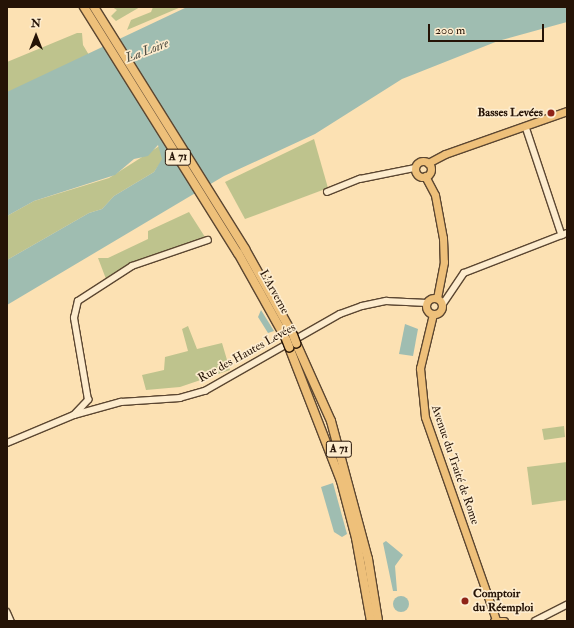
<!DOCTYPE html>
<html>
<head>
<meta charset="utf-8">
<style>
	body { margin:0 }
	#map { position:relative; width:574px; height:628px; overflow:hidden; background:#fce1b3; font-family:"IM FELL Double Pica",serif }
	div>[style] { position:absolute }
	.green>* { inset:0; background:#bec38d }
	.water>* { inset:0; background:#9fbdb1 }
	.round { border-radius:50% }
	.roads { filter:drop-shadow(1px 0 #5b4631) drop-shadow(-1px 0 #5b4631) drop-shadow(0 1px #5b4631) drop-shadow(0 -1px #5b4631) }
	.minor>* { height:5.5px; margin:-2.75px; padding:0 2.75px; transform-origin:2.75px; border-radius:2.75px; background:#fdecce }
	.major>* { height:7px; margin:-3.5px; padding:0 3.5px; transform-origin:3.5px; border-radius:3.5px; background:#eec07a }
	.major>.ring { margin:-3.5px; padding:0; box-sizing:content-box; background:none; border:7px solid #eec07a; border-radius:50% }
	.highway>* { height:8px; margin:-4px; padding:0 4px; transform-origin:4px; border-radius:4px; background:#eec07a }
	.bridges { filter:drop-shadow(1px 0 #251306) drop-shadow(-1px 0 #251306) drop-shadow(0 1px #251306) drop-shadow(0 -1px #251306) }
	.highway-bridge>* { height:8px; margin:-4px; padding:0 4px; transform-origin:4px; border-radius:4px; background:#eec07a }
	.dots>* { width:11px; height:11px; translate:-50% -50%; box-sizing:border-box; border:2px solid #fdecce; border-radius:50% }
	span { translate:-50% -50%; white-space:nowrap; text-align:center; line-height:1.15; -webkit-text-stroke:3.5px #fdecce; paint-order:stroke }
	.shield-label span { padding:1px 3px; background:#fdecce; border:1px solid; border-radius:3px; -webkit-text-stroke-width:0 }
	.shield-label { font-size:11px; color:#251306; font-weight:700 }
	.poi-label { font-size:12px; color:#251306; font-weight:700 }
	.right { translate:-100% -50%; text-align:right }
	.left { translate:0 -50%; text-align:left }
	.street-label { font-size:12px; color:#251306 }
	.water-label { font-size:13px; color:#504e42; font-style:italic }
	.frame { position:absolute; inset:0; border:8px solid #251306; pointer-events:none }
	.north { position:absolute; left:16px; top:16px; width:40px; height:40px; -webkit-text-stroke:3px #fdecce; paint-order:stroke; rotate:0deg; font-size:11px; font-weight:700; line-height:16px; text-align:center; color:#251306 }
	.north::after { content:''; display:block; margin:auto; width:14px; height:18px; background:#251306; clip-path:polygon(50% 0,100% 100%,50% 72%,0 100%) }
	.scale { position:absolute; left:428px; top:24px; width:116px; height:18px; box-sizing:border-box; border:2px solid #251306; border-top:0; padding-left:5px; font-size:12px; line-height:14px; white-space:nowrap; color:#251306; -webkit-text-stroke:3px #fdecce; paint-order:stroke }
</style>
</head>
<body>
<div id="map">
	<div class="green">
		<div style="clip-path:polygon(112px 7px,140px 7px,116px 21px,111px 16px,117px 10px)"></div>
		<div style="clip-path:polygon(153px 7px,181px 7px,127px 30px,131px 20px,151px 12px)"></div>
		<div style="clip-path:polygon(77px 33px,82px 33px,83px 45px,89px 55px,7px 94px,7px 62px)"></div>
		<div style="clip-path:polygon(314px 139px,328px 188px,245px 219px,225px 182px)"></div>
		<div style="clip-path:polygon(161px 145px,163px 159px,154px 172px,114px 196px,102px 209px,89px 213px,7px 260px,7px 216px,34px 201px,109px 178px)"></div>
		<div style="clip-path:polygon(189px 212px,205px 237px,128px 265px,106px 279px,98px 258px,108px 258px,148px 239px,148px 231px)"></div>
		<div style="clip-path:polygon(188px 326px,197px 349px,222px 343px,230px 370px,180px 387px,146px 390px,142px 375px,164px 370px,165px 357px,188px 351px,182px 329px)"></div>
		<div style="clip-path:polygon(564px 426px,565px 437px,544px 440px,542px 429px)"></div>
		<div style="clip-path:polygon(567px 462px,567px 500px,532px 505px,527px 467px)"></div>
	</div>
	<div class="water">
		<div style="clip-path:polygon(187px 7px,567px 7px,567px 22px,498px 41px,402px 79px,315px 134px,224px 176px,7px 305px,7px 260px,89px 213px,102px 209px,114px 196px,154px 172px,162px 159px,158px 145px,148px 156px,134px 159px,115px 175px,34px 201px,7px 216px,7px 92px)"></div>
		<div style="clip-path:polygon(261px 310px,274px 331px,268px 333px,258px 317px)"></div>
		<div style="clip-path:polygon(405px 324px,418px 329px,413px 356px,399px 354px)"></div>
		<div style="clip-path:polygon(333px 483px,347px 534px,342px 537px,334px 532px,321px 487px)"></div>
		<div style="clip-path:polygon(386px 541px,403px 555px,395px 566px,397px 591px,393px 591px,383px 543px)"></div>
		<div class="round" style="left:393px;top:596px;width:16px;height:16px"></div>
	</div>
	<div class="roads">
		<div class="minor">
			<div style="left:526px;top:127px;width:114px;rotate:71.6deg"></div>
			<div style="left:327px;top:192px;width:35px;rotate:-22deg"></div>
			<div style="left:360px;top:179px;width:56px;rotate:-11.3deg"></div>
			<div style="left:443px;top:304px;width:37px;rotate:-56deg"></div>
			<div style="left:464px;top:273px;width:110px;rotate:-21.2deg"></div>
			<div style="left:74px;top:415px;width:21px;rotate:-47deg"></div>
			<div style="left:88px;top:400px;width:83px;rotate:-99.7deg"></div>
			<div style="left:74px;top:318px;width:17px;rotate:-77deg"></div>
			<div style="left:78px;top:301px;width:64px;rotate:-32.9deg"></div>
			<div style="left:132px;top:266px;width:80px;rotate:-18.9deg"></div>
			<div style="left:7px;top:443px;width:73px;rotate:-22.7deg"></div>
			<div style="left:74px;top:415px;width:49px;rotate:-15.5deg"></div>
			<div style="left:121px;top:402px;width:59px;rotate:-3.9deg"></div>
			<div style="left:180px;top:398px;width:26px;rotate:-16deg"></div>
			<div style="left:205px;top:391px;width:155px;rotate:-29.7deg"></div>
			<div style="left:340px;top:314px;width:23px;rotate:-20deg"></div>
			<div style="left:362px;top:306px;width:25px;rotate:-12deg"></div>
			<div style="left:386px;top:301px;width:41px;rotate:2.8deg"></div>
			<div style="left:7px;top:612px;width:10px;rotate:66deg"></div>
			<div style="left:535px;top:621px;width:36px;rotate:-27deg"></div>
		</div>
		<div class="major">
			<div class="ring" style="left:415px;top:161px;width:9px;height:9px"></div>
			<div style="left:428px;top:163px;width:19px;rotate:-28deg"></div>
			<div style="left:445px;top:154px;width:129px;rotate:-19.4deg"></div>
			<div style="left:425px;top:176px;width:21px;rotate:62deg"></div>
			<div style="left:435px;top:195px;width:44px;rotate:79.5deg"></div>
			<div style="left:443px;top:238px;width:24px;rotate:88deg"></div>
			<div style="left:444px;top:262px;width:37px;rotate:101deg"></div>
			<div class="ring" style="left:426px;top:298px;width:9px;height:9px"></div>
			<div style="left:433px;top:314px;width:56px;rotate:103.5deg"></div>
			<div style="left:420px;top:368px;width:49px;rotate:84.2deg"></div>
			<div style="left:425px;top:417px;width:215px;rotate:70.7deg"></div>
			<div style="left:494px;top:621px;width:10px"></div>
		</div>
		<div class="highway">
			<div style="left:84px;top:7px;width:290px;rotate:58deg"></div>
			<div style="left:238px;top:253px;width:98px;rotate:60.8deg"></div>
			<div style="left:94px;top:7px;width:285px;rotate:58deg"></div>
			<div style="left:245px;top:249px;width:98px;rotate:60.8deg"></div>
			<div style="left:296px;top:343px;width:85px;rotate:65.8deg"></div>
			<div style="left:331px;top:421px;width:143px;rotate:75deg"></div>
			<div style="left:368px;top:559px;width:63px;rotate:80.8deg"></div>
			<div style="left:289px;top:347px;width:144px;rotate:68.8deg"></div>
			<div style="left:341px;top:481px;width:59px;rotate:75.3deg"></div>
			<div style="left:356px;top:538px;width:84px;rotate:79.8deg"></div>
		</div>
	</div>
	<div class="bridges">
		<div class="highway-bridge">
			<div style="left:293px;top:335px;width:9px;rotate:69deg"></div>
			<div style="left:286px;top:339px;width:9px;rotate:69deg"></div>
		</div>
	</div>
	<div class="dots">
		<div style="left:551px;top:113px;background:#8f2418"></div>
		<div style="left:465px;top:601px;background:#8f2418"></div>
	</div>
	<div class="shield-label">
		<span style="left:178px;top:157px">A 71</span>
		<span style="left:339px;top:449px">A 71</span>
	</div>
	<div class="poi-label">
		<span class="right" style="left:543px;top:113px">Basses Levées</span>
		<span class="left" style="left:473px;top:601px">Comptoir<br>du Réemploi</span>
	</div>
	<div class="street-label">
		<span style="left:274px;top:292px;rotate:61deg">L'Arverne</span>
		<span style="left:247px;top:353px;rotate:-29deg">Rue des Hautes Levées</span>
		<span style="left:455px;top:465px;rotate:71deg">Avenue du Traité de Rome</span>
	</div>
	<div class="water-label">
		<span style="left:147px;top:51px;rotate:-21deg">La Loire</span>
	</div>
	<div class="frame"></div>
	<div class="north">N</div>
	<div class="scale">200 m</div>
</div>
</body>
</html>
